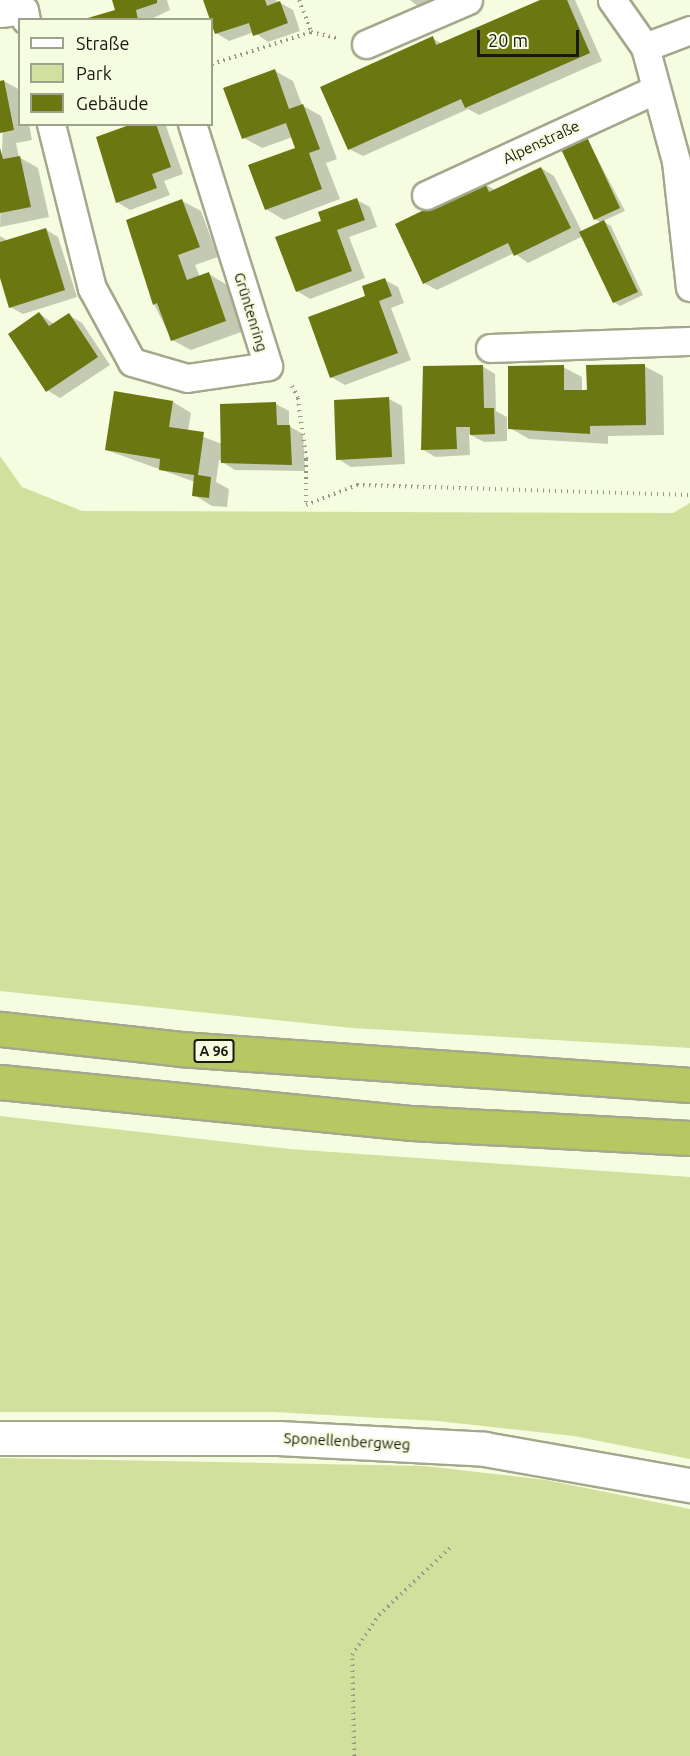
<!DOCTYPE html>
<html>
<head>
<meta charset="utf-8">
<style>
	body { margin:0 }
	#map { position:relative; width:690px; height:1756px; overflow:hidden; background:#f6fcdf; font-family:Ubuntu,sans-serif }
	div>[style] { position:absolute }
	.green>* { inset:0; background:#d3e09d }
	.shadow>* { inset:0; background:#0003 }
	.building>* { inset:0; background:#6b7711 }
	.path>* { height:4px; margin-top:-2px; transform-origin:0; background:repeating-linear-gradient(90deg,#949884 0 1.5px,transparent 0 6px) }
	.roads { filter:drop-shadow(2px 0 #a3a88d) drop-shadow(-2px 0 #a3a88d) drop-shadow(0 2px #a3a88d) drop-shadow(0 -2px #a3a88d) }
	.minor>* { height:27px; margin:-13.5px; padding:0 13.5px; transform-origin:13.5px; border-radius:13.5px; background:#fff }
	.tertiary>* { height:33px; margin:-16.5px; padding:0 16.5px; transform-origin:16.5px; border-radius:16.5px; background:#fff }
	.motorway>* { height:33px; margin:-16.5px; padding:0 16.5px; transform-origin:16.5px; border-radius:16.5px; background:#b7c762 }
	span { translate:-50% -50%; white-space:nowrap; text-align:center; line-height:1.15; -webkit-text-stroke:4.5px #f6fcdf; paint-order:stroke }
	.shield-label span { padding:2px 4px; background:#f6fcdf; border:2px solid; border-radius:4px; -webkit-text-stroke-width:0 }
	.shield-label { font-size:14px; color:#181a10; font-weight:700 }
	.street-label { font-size:15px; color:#181a10 }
	.legend { position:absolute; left:18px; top:18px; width:195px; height:108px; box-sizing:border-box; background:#f6fcdf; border:2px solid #9da28c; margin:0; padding:8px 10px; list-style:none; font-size:18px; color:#181a10 }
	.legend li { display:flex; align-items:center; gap:12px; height:30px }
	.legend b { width:30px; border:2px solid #9da28c }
	.scale { position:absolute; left:477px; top:30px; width:102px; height:27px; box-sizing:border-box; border:3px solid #181a10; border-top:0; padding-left:8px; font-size:18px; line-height:21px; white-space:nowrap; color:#181a10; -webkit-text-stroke:4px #f6fcdf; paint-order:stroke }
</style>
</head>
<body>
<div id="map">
	<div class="green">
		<div style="clip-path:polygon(0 456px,22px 487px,82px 511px,673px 513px,690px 503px,690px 1048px,352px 1028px,0 991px)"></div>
		<div style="clip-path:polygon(0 1116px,290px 1149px,690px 1177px,690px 1459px,574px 1436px,437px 1421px,273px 1412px,0 1412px)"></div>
		<div style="clip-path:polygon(0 1458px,425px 1466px,546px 1480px,690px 1509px,690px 1756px,0 1756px)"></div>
	</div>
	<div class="shadow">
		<div style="clip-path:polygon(114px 0,167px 0,170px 10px,149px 20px,84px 20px,117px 11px)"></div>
		<div style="clip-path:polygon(204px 0,275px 0,293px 10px,300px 31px,268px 42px,254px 32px,229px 41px,216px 33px)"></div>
		<div style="clip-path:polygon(410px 0,452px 0,424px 11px)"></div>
		<div style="clip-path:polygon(545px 0,575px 0,602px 61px,479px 115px,468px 109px,363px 156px,349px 149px,432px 38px,442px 44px)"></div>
		<div style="clip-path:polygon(275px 71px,293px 81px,302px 105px,321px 116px,337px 159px,326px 163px,340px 199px,284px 220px,266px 209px,297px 149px,293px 137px,262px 148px,244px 138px)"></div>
		<div style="clip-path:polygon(4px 81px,20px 90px,20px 124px,29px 124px,32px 140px,16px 143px,19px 157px,38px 168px,49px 217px,0 227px)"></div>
		<div style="clip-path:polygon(136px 124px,166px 126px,183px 174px,164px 181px,170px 195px,130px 210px,117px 202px)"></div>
		<div style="clip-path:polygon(587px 139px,625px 211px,603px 221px,611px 226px,643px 295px,620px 306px,614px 302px,583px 236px,528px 263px,514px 253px,437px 290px,424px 283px,483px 183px,495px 190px,541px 168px,554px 176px,582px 232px,602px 223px,595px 219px)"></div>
		<div style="clip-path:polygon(357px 200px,370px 207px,377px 227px,349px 237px,365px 278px,310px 299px,297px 291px,323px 222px)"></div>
		<div style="clip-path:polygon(182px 201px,201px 211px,218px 257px,195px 265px,200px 277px,209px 274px,227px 285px,244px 331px,191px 350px,172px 340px,154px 304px)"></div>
		<div style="clip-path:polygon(45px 229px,58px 237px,77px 297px,23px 314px,10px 307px,0 273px,0 236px,8px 241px)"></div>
		<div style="clip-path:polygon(385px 280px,398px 287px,404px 303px,391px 308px,411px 360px,345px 385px,331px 377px,367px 296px)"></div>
		<div style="clip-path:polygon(39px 313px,55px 325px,69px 315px,82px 323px,110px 365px,60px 398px,47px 390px)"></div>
		<div style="clip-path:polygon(482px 366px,495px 374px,496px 411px,507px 417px,507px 441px,484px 442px,469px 434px,470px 455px,435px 457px,422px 449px)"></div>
		<div style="clip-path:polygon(644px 366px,663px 376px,664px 435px,608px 436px,608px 444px,529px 439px,510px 428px,563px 367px,582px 377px,582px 391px)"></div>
		<div style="clip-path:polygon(389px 399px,402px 406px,405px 464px,351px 467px,338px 459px)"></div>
		<div style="clip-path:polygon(173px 402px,191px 413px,188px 431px,222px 444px,276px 404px,289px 411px,289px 426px,303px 434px,305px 471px,235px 470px,219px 460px,216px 482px,229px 489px,227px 507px,212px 506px,194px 495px,195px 482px,106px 450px)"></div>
	</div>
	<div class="building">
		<div style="clip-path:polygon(112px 0,157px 0,157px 3px,136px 10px,138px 20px,81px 20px,115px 10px)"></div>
		<div style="clip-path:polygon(203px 0,265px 0,267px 6px,280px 1px,288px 23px,253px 36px,249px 23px,215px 34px)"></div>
		<div style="clip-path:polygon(540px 0,567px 0,590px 53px,465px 108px,461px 99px,348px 150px,320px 87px,433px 36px,436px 45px)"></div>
		<div style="clip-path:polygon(275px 69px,289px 109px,303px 104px,320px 149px,309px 153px,322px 189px,265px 210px,248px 165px,295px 148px,286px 123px,242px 139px,223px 88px)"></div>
		<div style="clip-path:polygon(4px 80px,14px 130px,0 133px,0 81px)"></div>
		<div style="clip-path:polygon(132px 124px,156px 124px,171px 167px,152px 174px,157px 188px,116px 203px,96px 137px)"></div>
		<div style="clip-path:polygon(587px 137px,620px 208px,594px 220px,561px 149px)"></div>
		<div style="clip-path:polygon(0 148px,3px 159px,20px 156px,31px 207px,0 213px)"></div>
		<div style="clip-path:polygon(541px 167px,571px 228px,514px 256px,508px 243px,423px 284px,395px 224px,484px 181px,489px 192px)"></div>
		<div style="clip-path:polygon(357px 198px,365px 220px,337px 230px,352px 271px,296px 292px,275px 237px,321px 221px,318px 212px)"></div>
		<div style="clip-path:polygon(182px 199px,200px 247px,178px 255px,187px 280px,209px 272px,226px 321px,171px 341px,157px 303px,153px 305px,126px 220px)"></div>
		<div style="clip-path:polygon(604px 220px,638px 292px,613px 303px,579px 232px)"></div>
		<div style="clip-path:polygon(46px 228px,65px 290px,9px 308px,0 278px,0 242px)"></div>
		<div style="clip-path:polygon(385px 278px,392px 296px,379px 301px,398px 353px,330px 378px,308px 317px,365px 296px,362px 286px)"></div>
		<div style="clip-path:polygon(39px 312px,49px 326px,69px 313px,98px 357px,46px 392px,8px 334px)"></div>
		<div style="clip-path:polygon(645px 364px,646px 425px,590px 426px,590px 434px,508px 429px,508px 366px,564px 365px,564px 390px,587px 390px,586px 365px)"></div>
		<div style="clip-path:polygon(483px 365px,484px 408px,494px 408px,495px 434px,470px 435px,470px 427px,456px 427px,457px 449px,421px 450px,423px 366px)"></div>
		<div style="clip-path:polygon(114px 391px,173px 401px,169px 427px,204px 432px,198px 475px,211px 477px,209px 498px,192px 496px,194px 475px,159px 470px,160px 459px,105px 450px)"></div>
		<div style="clip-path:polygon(389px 397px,392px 457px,336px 460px,334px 400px)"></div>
		<div style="clip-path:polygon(276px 402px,277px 425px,290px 425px,292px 465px,221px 463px,220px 404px)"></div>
	</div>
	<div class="path">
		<div style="left:299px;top:0;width:34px;rotate:69deg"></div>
		<div style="left:311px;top:32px;width:26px;rotate:13deg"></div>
		<div style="left:212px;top:64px;width:104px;rotate:-17.9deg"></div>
		<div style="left:292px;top:386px;width:13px;rotate:63deg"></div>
		<div style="left:298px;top:398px;width:62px;rotate:82.5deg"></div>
		<div style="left:306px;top:459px;width:46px;rotate:90deg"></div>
		<div style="left:306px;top:505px;width:55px;rotate:-21.4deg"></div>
		<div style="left:357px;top:485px;width:333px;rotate:1.7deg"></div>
		<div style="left:354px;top:1756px;width:101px;rotate:-91.1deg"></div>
		<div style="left:352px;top:1655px;width:48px;rotate:-56deg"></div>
		<div style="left:379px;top:1615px;width:102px;rotate:-43.4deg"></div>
	</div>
	<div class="roads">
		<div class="minor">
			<div style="left:612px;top:0;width:57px;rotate:54.9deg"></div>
			<div style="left:645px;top:47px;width:118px;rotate:74.8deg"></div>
			<div style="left:676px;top:161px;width:127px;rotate:83.7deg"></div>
			<div style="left:0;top:13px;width:24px;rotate:-7deg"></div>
			<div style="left:24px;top:10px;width:10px;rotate:79deg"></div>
			<div style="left:366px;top:44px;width:111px;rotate:-23.3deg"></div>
			<div style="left:645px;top:47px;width:48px;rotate:-20.7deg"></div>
			<div style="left:51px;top:124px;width:169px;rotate:76deg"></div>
			<div style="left:92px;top:288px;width:84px;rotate:61.6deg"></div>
			<div style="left:132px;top:362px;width:57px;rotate:16.2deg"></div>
			<div style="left:187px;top:378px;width:82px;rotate:-8.4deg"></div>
			<div style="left:268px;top:366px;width:254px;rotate:-107.4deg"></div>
			<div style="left:426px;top:195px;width:253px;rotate:-24.7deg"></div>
			<div style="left:490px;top:348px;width:200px;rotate:-2deg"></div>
		</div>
		<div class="tertiary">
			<div style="left:0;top:1438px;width:278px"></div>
			<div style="left:278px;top:1438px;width:207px;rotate:3deg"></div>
			<div style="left:485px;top:1449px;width:208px;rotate:10deg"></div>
		</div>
		<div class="motorway">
			<div style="left:0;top:1029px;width:181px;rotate:6.3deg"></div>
			<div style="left:180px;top:1049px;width:511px;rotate:4.04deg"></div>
			<div style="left:0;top:1082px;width:414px;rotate:5.7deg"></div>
			<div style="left:412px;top:1123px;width:278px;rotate:3.1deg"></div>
		</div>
	</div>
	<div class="shield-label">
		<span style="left:214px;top:1051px">A 96</span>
	</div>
	<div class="street-label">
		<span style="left:541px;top:142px;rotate:-25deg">Alpenstraße</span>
		<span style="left:251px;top:312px;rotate:73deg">Grüntenring</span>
		<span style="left:347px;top:1441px;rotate:3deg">Sponellenbergweg</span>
	</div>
	<ul class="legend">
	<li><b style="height:8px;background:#fff"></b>Straße</li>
	<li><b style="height:16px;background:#d3e09d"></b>Park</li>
	<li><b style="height:16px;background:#6b7711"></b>Gebäude</li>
	</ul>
	<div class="scale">20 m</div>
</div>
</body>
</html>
